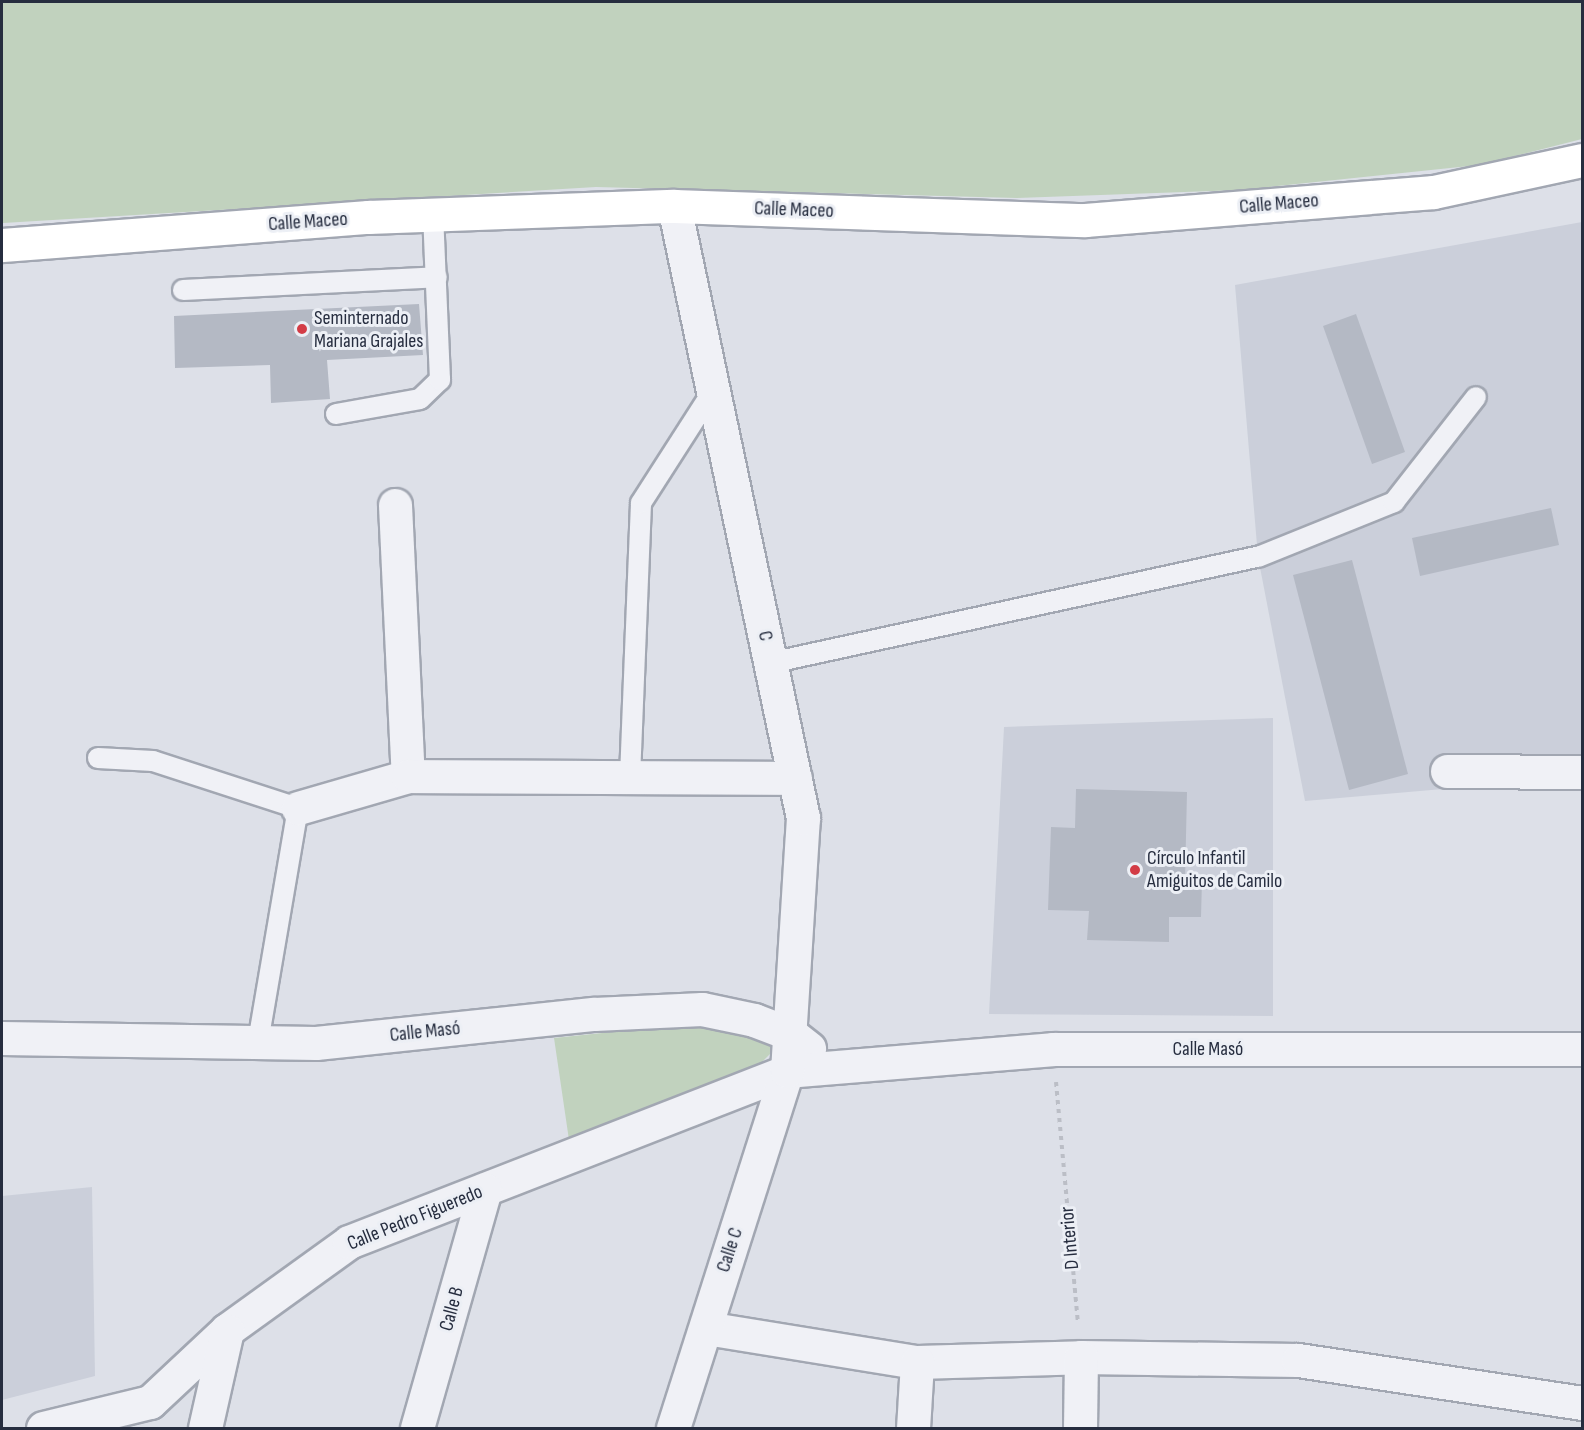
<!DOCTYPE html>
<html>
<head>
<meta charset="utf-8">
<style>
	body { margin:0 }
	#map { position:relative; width:1584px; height:1430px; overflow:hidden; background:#dde0e8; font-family:"Sofia Sans Condensed",sans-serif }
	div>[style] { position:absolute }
	.built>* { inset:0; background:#cbcfda }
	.green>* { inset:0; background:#c1d2be }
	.building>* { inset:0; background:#b4b9c4 }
	.path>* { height:4px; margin-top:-2px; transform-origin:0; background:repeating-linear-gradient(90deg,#bbbec6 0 4.5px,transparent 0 9px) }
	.roads { filter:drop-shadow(2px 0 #a2a7b2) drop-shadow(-2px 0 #a2a7b2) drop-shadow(0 2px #a2a7b2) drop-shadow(0 -2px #a2a7b2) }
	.lane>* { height:20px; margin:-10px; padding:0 10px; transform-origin:10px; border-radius:10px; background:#f0f1f6 }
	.street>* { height:33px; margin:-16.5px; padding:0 16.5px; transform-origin:16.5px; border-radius:16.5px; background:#f0f1f6 }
	.secondary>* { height:33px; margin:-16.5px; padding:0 16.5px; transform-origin:16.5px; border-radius:16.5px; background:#fff }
	.dots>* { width:16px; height:16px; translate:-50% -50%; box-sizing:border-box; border:3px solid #eceff5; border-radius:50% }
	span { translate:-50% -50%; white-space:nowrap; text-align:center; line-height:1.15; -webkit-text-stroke:6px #eceff5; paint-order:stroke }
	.street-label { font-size:20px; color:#262d3f }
	.poi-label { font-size:20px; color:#262d3f }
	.left { translate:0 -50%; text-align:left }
	.frame { position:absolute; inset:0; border:3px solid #262d3f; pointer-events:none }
</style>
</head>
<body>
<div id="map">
	<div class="built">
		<div style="clip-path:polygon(1582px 222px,1582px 777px,1305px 801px,1258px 557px,1235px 285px)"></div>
		<div style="clip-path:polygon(1273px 718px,1273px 1016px,989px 1014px,1004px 727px)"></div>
		<div style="clip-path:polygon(92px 1187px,95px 1376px,2px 1400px,2px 1196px)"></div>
	</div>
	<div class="green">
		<div style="clip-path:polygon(2px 2px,1582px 2px,1582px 139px,1479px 165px,1240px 190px,1017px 198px,596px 187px,3px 223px)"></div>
		<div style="clip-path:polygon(699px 1023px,741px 1028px,776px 1048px,751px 1073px,569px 1140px,554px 1038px)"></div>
	</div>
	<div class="building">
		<div style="clip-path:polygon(419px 304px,423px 355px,327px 360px,330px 399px,271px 403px,270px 365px,175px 368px,174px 316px)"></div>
		<div style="clip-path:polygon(1356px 314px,1405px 452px,1372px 464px,1323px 326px)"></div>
		<div style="clip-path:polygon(1551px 508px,1559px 545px,1420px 576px,1412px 538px)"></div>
		<div style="clip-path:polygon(1352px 560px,1408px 774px,1349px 790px,1293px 575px)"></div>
		<div style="clip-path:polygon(1076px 789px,1187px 792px,1185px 880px,1202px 880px,1201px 917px,1169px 917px,1169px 942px,1087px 940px,1089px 911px,1048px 910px,1051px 827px,1075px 828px)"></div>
	</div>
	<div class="path">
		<div style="left:1056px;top:1082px;width:242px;rotate:84.8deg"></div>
	</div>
	<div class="roads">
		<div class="lane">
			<div style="left:183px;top:290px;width:254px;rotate:-2.9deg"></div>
			<div style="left:336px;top:414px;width:85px;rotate:-10.1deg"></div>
			<div style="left:420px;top:399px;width:28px;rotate:-44deg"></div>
			<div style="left:440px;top:380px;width:165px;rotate:-92.4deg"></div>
			<div style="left:770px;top:663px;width:499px;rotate:-12.3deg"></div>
			<div style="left:1258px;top:557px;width:147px;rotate:-22deg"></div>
			<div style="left:1394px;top:502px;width:133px;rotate:-52deg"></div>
			<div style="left:98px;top:758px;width:55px;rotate:3.1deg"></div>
			<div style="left:153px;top:761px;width:152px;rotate:18deg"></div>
			<div style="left:298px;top:808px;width:237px;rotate:99.7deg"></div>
			<div style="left:630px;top:777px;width:274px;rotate:-87.7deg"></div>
			<div style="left:641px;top:503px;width:133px;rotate:-57.3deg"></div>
		</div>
		<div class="street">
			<div style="left:395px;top:505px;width:271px;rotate:87.3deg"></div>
			<div style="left:1447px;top:771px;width:135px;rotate:0.4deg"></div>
			<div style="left:298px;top:808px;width:115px;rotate:-16.2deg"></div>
			<div style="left:408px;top:776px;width:387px;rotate:0.3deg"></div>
			<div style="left:2px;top:1038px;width:314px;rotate:0.9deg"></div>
			<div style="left:316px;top:1043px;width:280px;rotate:-6deg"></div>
			<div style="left:594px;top:1014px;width:108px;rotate:-2.7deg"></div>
			<div style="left:702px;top:1009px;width:53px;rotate:11.9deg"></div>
			<div style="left:754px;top:1020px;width:40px;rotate:21deg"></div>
			<div style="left:791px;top:1034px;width:23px;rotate:38deg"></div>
			<div style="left:706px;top:1328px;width:214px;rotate:9.2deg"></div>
			<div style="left:917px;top:1362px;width:164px;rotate:-1.7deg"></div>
			<div style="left:1081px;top:1357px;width:217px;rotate:0.8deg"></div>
			<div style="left:1298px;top:1360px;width:287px;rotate:8.6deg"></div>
			<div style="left:43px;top:1428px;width:110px;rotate:-13.7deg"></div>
			<div style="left:150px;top:1402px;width:105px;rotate:-43.1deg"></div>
			<div style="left:227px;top:1330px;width:150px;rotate:-35.8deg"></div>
			<div style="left:349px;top:1242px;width:470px;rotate:-21.3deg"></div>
			<div style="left:787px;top:1071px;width:267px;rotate:-4.7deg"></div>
			<div style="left:1053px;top:1049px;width:529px"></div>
			<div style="left:205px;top:1428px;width:100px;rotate:-77.3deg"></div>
			<div style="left:417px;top:1428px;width:248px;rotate:-74.1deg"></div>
			<div style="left:673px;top:1428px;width:375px;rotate:-72.3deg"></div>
			<div style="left:787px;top:1071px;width:254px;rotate:-86.4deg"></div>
			<div style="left:803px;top:818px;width:625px;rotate:-101.9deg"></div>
			<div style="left:913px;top:1428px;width:66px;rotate:-86.5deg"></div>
			<div style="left:1080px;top:1428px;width:71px;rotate:-89.2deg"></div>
		</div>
		<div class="secondary">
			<div style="left:2px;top:245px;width:367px;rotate:-4.4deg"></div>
			<div style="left:368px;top:217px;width:306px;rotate:-2.1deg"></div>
			<div style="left:674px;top:206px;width:411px;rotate:2deg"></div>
			<div style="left:1085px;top:220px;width:350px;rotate:-4.6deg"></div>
			<div style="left:1434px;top:192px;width:151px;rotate:-12.2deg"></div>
		</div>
	</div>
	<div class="dots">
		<div style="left:302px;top:329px;background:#d33c46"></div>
		<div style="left:1135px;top:870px;background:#d33c46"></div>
	</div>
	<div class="street-label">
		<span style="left:1279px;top:204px;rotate:-5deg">Calle Maceo</span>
		<span style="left:794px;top:210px;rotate:2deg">Calle Maceo</span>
		<span style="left:308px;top:222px;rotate:-4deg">Calle Maceo</span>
		<span style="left:765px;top:636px;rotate:78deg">C</span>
		<span style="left:425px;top:1032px;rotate:-6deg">Calle Masó</span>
		<span style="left:1208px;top:1049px">Calle Masó</span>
		<span style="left:415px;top:1218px;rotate:-22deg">Calle Pedro Figueredo</span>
		<span style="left:1070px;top:1238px;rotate:-95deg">D Interior</span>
		<span style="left:730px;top:1250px;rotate:-72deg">Calle C</span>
		<span style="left:452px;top:1309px;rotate:-75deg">Calle B</span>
	</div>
	<div class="poi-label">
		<span class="left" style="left:314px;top:330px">Seminternado<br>Mariana Grajales</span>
		<span class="left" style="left:1147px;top:870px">Círculo Infantil<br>Amiguitos de Camilo</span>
	</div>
	<div class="frame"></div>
</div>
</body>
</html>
